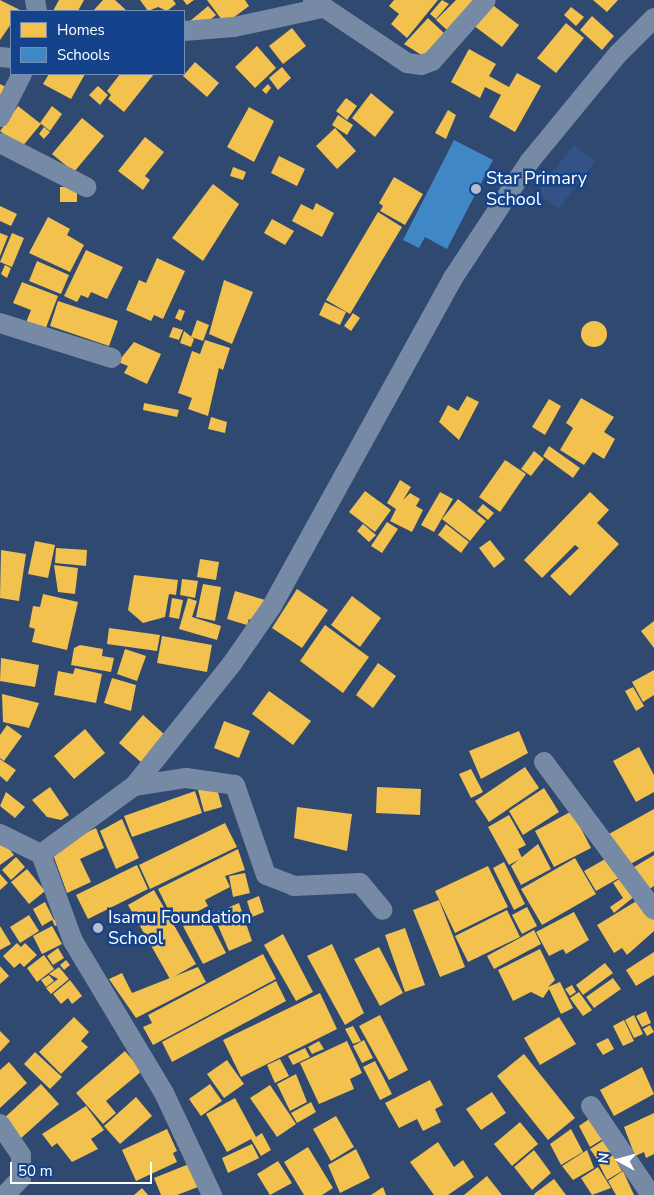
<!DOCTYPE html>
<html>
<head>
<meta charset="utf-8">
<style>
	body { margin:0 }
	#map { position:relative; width:654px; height:1195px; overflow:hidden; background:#304970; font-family:"Nunito Sans",sans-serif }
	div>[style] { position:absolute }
	.water>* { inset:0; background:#335388 }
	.homes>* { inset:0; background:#f2c14e }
	.round { border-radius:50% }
	.schools>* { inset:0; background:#3f88c5 }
	.minor>* { height:20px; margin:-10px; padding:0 10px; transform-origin:10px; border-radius:10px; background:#778aa5 }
	.dots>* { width:14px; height:14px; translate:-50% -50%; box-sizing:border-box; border:2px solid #15438b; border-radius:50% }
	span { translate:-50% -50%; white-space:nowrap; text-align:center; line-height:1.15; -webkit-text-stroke:5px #15438b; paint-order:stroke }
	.poi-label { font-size:18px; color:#fff }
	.left { translate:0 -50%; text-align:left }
	.legend { position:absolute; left:10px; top:10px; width:175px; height:65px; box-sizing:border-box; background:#15438b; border:1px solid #738eb9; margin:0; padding:6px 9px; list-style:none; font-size:15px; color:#fff }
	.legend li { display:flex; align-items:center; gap:10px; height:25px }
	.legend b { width:25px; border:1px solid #738eb9 }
	.north { position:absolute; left:594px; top:1135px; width:50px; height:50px; -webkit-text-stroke:4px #15438b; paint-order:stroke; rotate:277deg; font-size:14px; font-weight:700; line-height:20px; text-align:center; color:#fff }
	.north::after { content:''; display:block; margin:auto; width:18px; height:22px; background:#fff; clip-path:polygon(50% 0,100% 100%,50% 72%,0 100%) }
	.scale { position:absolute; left:10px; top:1162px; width:142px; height:22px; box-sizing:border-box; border:2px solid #fff; border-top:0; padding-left:6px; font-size:15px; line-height:18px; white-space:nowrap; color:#fff; -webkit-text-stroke:4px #15438b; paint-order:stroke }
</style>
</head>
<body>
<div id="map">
	<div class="water">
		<div style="clip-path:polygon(574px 145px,595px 162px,558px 209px,537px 192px)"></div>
	</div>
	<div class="homes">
		<div style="clip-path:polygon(0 0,22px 11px,11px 11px,11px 24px,0 40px)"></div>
		<div style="clip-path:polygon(59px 0,84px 0,78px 11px,53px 11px)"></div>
		<div style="clip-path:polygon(103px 0,115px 0,127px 11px,93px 11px)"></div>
		<div style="clip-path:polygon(140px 0,173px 0,176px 4px,167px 11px,158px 7px,148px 11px)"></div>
		<div style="clip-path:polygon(183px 0,194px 0,187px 5px)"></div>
		<div style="clip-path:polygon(207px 0,245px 0,249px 6px,225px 24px)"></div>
		<div style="clip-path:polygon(394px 0,438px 0,407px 38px,391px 24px,399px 14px,389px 6px)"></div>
		<div style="clip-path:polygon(442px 0,449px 4px,436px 19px,430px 14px)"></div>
		<div style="clip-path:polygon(456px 0,474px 0,447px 30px,436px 20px)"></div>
		<div style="clip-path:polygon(593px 0,618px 0,607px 12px)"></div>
		<div style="clip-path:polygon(490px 3px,519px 25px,502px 47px,473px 25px)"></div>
		<div style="clip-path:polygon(208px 6px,216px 15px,203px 26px,189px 22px)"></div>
		<div style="clip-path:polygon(571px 7px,584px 17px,576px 26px,564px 15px)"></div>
		<div style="clip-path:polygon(592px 16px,614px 36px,602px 50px,580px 30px)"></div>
		<div style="clip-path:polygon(428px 18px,445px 34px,423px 56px,404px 44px)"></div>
		<div style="clip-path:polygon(566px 23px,584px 38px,556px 73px,537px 58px)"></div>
		<div style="clip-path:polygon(292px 28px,306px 46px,283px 64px,269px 46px)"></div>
		<div style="clip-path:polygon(257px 46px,276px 68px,255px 88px,235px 67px)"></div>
		<div style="clip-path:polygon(469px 49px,496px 64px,489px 76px,509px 87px,517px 73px,541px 86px,515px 132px,489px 117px,501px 95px,485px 87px,480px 98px,451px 82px)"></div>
		<div style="clip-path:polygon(195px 62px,219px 83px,207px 97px,183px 76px)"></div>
		<div style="clip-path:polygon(282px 67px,291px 78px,278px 90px,269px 78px)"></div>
		<div style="clip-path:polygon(49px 74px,85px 74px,71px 99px,43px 84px)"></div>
		<div style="clip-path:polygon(120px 74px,154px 74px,124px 112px,108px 99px,111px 95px,107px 91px)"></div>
		<div style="clip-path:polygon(0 84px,8px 88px,0 102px)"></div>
		<div style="clip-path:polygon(268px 84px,271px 88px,266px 94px,262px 90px)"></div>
		<div style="clip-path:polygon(98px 86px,108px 95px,100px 105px,89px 95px)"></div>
		<div style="clip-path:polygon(371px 93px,394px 112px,375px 137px,352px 118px)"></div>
		<div style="clip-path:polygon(346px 98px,357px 106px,347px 120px,336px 111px)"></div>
		<div style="clip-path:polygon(18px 106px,41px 124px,21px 148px,0 131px)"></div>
		<div style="clip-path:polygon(52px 106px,62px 114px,50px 131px,40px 123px)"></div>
		<div style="clip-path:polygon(249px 107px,274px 121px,254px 162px,227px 147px)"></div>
		<div style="clip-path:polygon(448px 110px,456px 115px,446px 139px,435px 133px)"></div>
		<div style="clip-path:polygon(338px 115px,353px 125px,347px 135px,332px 125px)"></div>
		<div style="clip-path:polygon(82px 118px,104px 136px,74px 172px,52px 154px)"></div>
		<div style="clip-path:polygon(44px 127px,50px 132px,44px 139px,39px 134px)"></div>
		<div style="clip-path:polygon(335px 128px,356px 151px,337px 169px,316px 146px)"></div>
		<div style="clip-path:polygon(145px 137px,164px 152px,145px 176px,150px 180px,143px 190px,118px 171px)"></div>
		<div style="clip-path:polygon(279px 156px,305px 169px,297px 186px,271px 173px)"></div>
		<div style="clip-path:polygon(233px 167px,246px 172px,243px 180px,230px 176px)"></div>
		<div style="clip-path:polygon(394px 177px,423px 194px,405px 225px,380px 211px,383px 206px,379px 203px)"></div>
		<div style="clip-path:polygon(213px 184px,239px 204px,203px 261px,172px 238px)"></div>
		<div style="clip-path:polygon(60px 187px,77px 187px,77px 202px,60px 202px)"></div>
		<div style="clip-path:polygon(316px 203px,334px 213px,322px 237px,292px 221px,301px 204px,313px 210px)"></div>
		<div style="clip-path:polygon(0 206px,17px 214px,11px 226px,0 221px)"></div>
		<div style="clip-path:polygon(378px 212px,402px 227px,350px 314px,326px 300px)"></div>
		<div style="clip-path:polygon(48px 217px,70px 229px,67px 235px,84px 245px,70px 272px,29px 253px)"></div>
		<div style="clip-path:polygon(272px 219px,294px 231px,285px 245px,264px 233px)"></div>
		<div style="clip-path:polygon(0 233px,8px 236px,0 256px)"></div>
		<div style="clip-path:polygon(12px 233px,24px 238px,12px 267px,0 262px)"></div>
		<div style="clip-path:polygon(86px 250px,123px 267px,107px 299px,91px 292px,88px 298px,81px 295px,77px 302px,64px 296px)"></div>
		<div style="clip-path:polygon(157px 258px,185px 271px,163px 319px,154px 315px,151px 321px,126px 310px,139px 280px,146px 283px)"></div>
		<div style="clip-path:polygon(37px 261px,69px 275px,61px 294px,29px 281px)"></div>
		<div style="clip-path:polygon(5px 265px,11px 268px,7px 278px,1px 274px)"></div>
		<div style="clip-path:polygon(224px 280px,253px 292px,232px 344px,209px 334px)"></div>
		<div style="clip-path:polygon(22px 282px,58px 296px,44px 333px,25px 325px,31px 310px,13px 303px)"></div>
		<div style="clip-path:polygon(58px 301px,118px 321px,109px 346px,50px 326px)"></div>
		<div style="clip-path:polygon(325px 302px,346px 312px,340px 325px,319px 315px)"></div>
		<div style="clip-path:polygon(179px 309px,185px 311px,181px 321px,175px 318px)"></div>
		<div style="clip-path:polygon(353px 313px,360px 318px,351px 331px,344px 326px)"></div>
		<div style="clip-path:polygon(197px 320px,209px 325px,203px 341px,191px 337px)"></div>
		<div class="round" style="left:581px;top:321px;width:26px;height:26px"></div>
		<div style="clip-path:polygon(173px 327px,183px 330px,179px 340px,169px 337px)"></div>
		<div style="clip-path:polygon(184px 331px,194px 339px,191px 347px,180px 343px)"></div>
		<div style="clip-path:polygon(205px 340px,230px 348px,223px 370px,219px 368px,208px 416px,188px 409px,192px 398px,178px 393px,192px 351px,200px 354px)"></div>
		<div style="clip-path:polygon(134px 342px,161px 354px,147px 384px,124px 373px,128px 366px,118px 362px)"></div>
		<div style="clip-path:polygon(467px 396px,479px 402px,459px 440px,439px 422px,448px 405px,458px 411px)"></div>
		<div style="clip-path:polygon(581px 398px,614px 417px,604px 432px,615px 439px,604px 459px,593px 452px,584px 465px,560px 450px,573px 428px,566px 423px)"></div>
		<div style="clip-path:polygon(549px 399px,561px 406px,545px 435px,532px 427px)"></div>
		<div style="clip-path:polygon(144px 403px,179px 410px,177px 417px,143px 410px)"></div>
		<div style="clip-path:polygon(211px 417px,227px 422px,225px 433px,208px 429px)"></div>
		<div style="clip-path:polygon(549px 446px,580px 468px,573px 478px,543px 456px)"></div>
		<div style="clip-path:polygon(534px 451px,544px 459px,531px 476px,521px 469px)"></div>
		<div style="clip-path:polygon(505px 460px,526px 474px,500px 512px,479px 497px)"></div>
		<div style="clip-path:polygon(400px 480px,411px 487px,403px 500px,410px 493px,420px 499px,416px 506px,423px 510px,412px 532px,390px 521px,396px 509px,387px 503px)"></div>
		<div style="clip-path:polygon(365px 491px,391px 510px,375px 532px,349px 512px)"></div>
		<div style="clip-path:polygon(440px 492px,453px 499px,434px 532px,421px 525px)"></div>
		<div style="clip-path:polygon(590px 492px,609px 510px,597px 523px,619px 544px,570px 596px,550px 576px,579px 548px,575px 545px,542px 578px,524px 560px)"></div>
		<div style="clip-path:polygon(458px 499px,486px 521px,470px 541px,442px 519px)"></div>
		<div style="clip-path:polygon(483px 504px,494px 513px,488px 520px,477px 511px)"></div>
		<div style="clip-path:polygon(387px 522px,398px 529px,382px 553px,371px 546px)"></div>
		<div style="clip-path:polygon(363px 524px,376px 535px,369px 542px,357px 531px)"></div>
		<div style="clip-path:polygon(446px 524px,469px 542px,461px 553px,438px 535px)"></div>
		<div style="clip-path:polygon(490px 540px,505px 559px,494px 568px,479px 548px)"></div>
		<div style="clip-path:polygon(35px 541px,55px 545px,48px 578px,28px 574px)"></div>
		<div style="clip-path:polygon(56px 548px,87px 550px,86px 566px,55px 563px)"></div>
		<div style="clip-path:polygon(1px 550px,26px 554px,19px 601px,0 598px)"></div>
		<div style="clip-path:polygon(200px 559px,219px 562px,216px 580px,197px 577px)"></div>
		<div style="clip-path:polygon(54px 565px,78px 568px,75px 594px,58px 592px)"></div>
		<div style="clip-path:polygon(134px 575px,178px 580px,176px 595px,169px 594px,165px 617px,143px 623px,128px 610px)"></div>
		<div style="clip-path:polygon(182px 579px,198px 581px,195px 598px,180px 595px)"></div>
		<div style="clip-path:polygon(203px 584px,221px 587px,215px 621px,196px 617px)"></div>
		<div style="clip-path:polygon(297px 589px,328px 610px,302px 648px,272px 628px)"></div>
		<div style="clip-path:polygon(235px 591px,265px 600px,258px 622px,249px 619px,247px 625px,227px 619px)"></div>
		<div style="clip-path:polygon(43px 594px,78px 602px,67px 650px,32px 642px,35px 629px,29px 627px,33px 606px,40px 607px)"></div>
		<div style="clip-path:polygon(352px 596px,381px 618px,360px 647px,331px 625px)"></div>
		<div style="clip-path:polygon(172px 598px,183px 600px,179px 619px,169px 617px)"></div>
		<div style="clip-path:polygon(188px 598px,197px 601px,192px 617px,221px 626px,217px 640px,179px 629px)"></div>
		<div style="clip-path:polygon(654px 621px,654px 648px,641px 631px)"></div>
		<div style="clip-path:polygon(325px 625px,369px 657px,343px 693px,300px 661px)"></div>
		<div style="clip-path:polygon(109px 628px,160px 635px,157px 651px,107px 644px)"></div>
		<div style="clip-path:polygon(162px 636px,212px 645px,207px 672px,157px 663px)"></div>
		<div style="clip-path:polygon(80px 645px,103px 649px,102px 656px,114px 658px,111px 672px,71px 665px,74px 648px)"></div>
		<div style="clip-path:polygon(125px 649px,146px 656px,137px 681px,117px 674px)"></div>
		<div style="clip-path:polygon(1px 658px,39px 665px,35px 687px,0 681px)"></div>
		<div style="clip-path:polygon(378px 663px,396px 676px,373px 708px,356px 695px)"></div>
		<div style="clip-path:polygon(75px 668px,102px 674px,96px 703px,54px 695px,58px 671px,73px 674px)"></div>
		<div style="clip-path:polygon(654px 670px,654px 695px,643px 702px,632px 682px)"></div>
		<div style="clip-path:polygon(112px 678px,136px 685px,131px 711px,104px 703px)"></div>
		<div style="clip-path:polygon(633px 687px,644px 706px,636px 711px,625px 691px)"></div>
		<div style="clip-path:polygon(269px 691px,311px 721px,293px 745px,252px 714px)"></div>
		<div style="clip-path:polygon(2px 694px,39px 703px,29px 728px,3px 722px)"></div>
		<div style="clip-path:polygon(143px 715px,165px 735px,142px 763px,119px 743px)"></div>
		<div style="clip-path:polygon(224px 721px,250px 731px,239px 758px,214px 748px)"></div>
		<div style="clip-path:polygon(7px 725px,22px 736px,4px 761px,0 758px,0 735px)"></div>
		<div style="clip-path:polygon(85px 729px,105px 753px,74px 779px,54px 756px)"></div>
		<div style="clip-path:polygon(519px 731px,528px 753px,481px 779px,469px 751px)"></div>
		<div style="clip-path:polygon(639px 747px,654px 775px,654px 792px,636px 802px,613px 761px)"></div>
		<div style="clip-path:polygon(0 759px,16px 770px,7px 782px,0 776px)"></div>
		<div style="clip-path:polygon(525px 767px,539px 788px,489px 822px,475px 801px)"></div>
		<div style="clip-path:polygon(471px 769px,483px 792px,471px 798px,459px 774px)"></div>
		<div style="clip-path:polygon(216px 785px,222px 807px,204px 812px,198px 790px)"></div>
		<div style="clip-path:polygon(50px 787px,69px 815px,61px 820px,47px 817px,32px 800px)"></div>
		<div style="clip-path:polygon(377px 787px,421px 789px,420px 815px,376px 813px)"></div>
		<div style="clip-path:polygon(544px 788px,559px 812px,523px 835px,509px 811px)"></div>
		<div style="clip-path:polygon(195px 791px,202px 813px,132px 837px,124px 816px)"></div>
		<div style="clip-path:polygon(6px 792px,25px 807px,15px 818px,0 806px)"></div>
		<div style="clip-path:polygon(297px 807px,352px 814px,347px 851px,294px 838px)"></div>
		<div style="clip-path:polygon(654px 809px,654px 851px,625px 867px,607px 835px)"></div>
		<div style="clip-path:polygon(572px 811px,591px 848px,554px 867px,535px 831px)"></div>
		<div style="clip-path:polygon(509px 815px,526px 845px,518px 849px,522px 858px,509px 865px,488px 827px)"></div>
		<div style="clip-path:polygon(122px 819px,139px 858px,116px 869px,100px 831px)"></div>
		<div style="clip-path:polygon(225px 823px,237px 847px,150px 889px,139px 865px)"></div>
		<div style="clip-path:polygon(96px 828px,104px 848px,80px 859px,91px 882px,67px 893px,51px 849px)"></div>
		<div style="clip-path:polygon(2px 840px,14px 855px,0 865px,0 841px)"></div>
		<div style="clip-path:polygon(538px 844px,551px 869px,521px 885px,511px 866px)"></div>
		<div style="clip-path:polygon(238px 849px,245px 870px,225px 876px,230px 887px,205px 900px,208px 906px,175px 923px,158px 889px)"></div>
		<div style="clip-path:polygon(654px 855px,654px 886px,648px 890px,634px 867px)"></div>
		<div style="clip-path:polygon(16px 857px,25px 867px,11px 880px,2px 870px)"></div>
		<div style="clip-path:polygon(575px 858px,596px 894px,542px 925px,521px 889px)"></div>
		<div style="clip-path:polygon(607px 858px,619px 878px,596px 891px,584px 871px)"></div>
		<div style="clip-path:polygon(504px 862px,525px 904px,514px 910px,493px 868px)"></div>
		<div style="clip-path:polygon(137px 865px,148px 889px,88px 919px,76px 895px)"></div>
		<div style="clip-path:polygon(488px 866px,508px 907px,455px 933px,435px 891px)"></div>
		<div style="clip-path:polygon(27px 869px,45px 891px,29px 904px,11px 882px)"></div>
		<div style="clip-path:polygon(245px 873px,250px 893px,233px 897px,229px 876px)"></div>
		<div style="clip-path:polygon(0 874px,8px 883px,0 890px)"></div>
		<div style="clip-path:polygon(624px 876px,636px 895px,614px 913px,610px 907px,623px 898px,613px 883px)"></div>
		<div style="clip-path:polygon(154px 890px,196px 964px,170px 979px,128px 905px)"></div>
		<div style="clip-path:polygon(259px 896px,264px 912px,252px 917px,247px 901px)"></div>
		<div style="clip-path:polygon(643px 897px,654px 915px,654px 931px,627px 955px,622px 948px,614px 953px,597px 925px)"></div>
		<div style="clip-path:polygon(439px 900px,465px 967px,440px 977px,413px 910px)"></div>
		<div style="clip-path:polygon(45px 902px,54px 920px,58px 918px,61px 924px,55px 926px,52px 920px,42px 926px,33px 909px)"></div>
		<div style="clip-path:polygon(239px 903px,252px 941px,229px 951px,213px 914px)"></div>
		<div style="clip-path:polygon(527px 907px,537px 926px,522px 934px,512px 915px)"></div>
		<div style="clip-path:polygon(507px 910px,520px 937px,468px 962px,455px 936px)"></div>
		<div style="clip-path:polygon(574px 912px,589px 940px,566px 954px,563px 949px,549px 956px,536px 932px)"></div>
		<div style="clip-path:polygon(29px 915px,39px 931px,20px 943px,10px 927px)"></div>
		<div style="clip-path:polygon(207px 916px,226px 953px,203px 964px,183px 926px)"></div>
		<div style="clip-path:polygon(0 926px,11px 944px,0 950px)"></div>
		<div style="clip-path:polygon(52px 926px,62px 944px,42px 954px,33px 936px)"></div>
		<div style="clip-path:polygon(405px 928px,425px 985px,405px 992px,385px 935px)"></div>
		<div style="clip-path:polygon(534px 930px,541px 944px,494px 969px,487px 956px)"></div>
		<div style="clip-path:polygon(283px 934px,313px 992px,296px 1001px,264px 945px)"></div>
		<div style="clip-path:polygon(17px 943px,21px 947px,25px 943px,37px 955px,24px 967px,20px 963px,14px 968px,3px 956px)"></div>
		<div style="clip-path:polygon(332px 944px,364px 1013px,345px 1025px,307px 956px)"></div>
		<div style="clip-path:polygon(379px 947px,403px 993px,380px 1006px,354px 959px)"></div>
		<div style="clip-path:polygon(58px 948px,64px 958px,53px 965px,47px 956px)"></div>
		<div style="clip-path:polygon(540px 949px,555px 980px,548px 987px,560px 982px,573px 1008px,561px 1014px,549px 989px,543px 998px,531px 992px,513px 1001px,498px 970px)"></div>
		<div style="clip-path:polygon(654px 952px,654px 975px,636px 986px,626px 970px)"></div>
		<div style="clip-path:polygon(263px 954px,276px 979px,153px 1045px,143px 1027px,152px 1023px,148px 1015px)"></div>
		<div style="clip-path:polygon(44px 955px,54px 969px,37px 982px,27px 968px)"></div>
		<div style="clip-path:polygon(66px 960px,70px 965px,64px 970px,60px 965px)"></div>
		<div style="clip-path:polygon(605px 963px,613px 973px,583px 995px,576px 985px)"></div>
		<div style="clip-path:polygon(0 966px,9px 976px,0 984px)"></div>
		<div style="clip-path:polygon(59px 967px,69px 979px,51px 994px,46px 988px,58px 979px,49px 974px)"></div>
		<div style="clip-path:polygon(198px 967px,206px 982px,136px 1018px,109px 979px,122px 973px,132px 993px)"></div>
		<div style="clip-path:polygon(49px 975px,54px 981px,46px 987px,41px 980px)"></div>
		<div style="clip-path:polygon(613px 978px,621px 989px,594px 1008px,586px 997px)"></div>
		<div style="clip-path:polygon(70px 980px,82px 996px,72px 1004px,68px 998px,61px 1004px,53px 994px)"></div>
		<div style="clip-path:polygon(276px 981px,286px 1001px,172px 1062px,162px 1042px)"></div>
		<div style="clip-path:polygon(572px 985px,576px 992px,570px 996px,565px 989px)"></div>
		<div style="clip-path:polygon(579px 992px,592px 1010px,583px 1016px,570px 998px)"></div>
		<div style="clip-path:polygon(320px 993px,337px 1029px,241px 1077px,223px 1040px)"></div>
		<div style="clip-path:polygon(646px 1011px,651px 1023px,642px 1027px,636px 1016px)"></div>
		<div style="clip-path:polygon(380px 1015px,408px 1070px,389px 1080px,359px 1026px)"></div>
		<div style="clip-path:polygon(634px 1015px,643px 1034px,634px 1038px,625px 1020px)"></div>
		<div style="clip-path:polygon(74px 1017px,89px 1032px,81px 1041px,88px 1047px,61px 1074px,39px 1052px)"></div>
		<div style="clip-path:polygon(559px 1017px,576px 1044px,540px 1065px,524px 1038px)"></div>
		<div style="clip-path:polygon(624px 1020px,634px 1041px,623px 1046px,613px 1026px)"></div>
		<div style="clip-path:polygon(650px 1025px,654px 1032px,647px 1036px,643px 1029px)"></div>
		<div style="clip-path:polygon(353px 1026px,361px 1041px,353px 1044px,345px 1029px)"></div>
		<div style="clip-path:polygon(0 1031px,10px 1041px,0 1052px)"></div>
		<div style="clip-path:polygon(608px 1038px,614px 1049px,603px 1055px,596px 1044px)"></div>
		<div style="clip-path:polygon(364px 1040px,373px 1058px,362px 1063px,353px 1046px)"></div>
		<div style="clip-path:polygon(319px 1041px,324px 1049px,312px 1054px,308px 1047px)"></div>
		<div style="clip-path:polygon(347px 1041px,362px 1073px,350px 1079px,354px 1089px,319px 1104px,300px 1063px)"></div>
		<div style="clip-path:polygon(305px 1048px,310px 1057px,293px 1065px,288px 1056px)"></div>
		<div style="clip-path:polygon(125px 1051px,142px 1071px,106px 1101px,116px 1113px,103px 1124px,76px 1093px)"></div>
		<div style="clip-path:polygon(35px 1052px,62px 1077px,50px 1089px,24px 1064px)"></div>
		<div style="clip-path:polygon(524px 1054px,575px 1118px,548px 1140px,497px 1076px)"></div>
		<div style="clip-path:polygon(280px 1059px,289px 1076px,275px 1083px,267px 1065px)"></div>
		<div style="clip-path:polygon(227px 1060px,244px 1084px,224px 1098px,207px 1074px)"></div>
		<div style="clip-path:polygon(375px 1061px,392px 1094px,380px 1100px,363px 1067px)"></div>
		<div style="clip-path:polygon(9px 1062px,27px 1083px,0 1108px,0 1070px)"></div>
		<div style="clip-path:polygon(642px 1067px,654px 1094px,614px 1116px,600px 1090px)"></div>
		<div style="clip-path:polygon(296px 1074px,307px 1102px,290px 1111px,277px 1084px)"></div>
		<div style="clip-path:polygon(430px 1080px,443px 1105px,435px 1109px,441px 1122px,423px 1131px,417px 1119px,399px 1128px,385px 1103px)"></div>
		<div style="clip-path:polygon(41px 1084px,59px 1104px,19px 1140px,1px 1121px)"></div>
		<div style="clip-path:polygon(210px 1084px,222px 1101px,201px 1116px,189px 1099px)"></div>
		<div style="clip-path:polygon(270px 1085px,296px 1124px,277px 1137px,250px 1098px)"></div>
		<div style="clip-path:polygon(492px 1092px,506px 1113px,481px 1130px,466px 1109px)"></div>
		<div style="clip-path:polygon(136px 1097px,152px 1116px,120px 1144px,104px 1126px)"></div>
		<div style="clip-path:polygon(235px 1098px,256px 1137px,262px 1133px,271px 1150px,261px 1156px,251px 1139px,227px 1152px,206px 1114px)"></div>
		<div style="clip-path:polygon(311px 1102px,316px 1112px,297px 1123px,291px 1113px)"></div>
		<div style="clip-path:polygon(86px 1106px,104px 1130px,91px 1139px,98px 1149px,72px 1162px,57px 1143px,52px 1147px,42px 1134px)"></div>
		<div style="clip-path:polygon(654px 1113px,654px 1154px,646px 1158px,644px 1152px,635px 1156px,624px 1127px)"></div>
		<div style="clip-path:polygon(336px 1116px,354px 1147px,331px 1161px,313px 1129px)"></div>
		<div style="clip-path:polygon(592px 1117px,603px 1139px,590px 1147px,579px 1126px)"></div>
		<div style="clip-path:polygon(520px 1122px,538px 1144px,512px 1166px,494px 1144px)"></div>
		<div style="clip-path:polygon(167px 1129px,177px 1151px,173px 1153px,177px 1162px,136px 1181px,122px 1150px)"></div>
		<div style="clip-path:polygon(571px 1129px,583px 1152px,561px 1165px,550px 1144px)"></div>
		<div style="clip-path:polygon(604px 1140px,613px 1153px,599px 1162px,590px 1149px)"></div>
		<div style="clip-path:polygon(438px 1142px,454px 1167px,463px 1160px,474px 1177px,448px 1195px,434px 1195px,410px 1162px)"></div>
		<div style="clip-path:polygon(252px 1144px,259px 1158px,228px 1173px,222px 1158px)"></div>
		<div style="clip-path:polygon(308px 1147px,333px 1188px,322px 1195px,304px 1195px,284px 1162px)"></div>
		<div style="clip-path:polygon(356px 1149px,370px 1178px,340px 1193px,328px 1165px)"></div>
		<div style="clip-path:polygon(534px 1150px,551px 1173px,532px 1190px,514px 1167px)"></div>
		<div style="clip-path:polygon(587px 1150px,594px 1168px,573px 1180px,562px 1166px)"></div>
		<div style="clip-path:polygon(613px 1155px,622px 1171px,607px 1180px,599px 1164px)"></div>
		<div style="clip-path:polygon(278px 1161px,292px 1183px,270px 1195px,257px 1174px)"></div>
		<div style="clip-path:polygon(189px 1164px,198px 1187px,177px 1195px,161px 1195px,154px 1178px)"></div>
		<div style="clip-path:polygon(598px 1167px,611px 1188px,592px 1195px,581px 1178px)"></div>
		<div style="clip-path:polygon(623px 1171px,634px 1195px,616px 1195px,608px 1181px)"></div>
		<div style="clip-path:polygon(487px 1176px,502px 1195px,464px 1195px)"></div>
		<div style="clip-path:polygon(554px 1179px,566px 1195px,535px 1195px,534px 1194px)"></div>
		<div style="clip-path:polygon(383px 1187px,386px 1195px,371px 1195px)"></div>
		<div style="clip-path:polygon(142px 1188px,148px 1195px,134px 1195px)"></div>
	</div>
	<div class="schools">
		<div style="clip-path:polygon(454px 140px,493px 160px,447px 249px,425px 237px,419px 248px,403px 240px)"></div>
	</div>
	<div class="minor">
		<div style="left:35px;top:0;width:11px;rotate:80deg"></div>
		<div style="left:313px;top:0;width:113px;rotate:33.8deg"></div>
		<div style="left:407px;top:63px;width:14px;rotate:8deg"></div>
		<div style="left:421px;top:65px;width:12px;rotate:-20deg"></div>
		<div style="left:432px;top:61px;width:81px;rotate:-48.5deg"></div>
		<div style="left:184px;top:31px;width:50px;rotate:-4.6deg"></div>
		<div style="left:234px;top:27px;width:90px;rotate:-12.2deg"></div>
		<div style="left:0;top:57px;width:11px;rotate:5deg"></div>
		<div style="left:0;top:117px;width:48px;rotate:-62.9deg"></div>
		<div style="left:0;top:143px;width:97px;rotate:27.1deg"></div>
		<div style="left:0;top:323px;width:117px;rotate:17.4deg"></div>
		<div style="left:544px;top:762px;width:184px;rotate:53.4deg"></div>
		<div style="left:134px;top:786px;width:53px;rotate:-8.7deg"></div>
		<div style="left:186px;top:778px;width:49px;rotate:8.1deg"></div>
		<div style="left:235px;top:785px;width:95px;rotate:71deg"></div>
		<div style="left:266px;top:875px;width:30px;rotate:21deg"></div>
		<div style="left:294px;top:886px;width:66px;rotate:-2.6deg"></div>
		<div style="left:360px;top:883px;width:35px;rotate:50deg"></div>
		<div style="left:0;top:834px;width:46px;rotate:26deg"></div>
		<div style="left:41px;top:854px;width:93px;rotate:69.8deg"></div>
		<div style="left:73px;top:941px;width:177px;rotate:59.1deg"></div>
		<div style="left:164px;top:1093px;width:113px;rotate:64.8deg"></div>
		<div style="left:41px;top:854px;width:115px;rotate:-36.2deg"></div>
		<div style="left:134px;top:786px;width:155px;rotate:-51.3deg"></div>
		<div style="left:231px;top:665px;width:72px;rotate:-55.2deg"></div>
		<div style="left:272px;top:606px;width:375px;rotate:-61.1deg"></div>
		<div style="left:453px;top:278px;width:140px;rotate:-56.7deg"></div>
		<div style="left:530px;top:161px;width:139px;rotate:-50.6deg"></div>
		<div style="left:618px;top:54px;width:51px;rotate:-45deg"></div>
		<div style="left:591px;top:1106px;width:107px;rotate:56deg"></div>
		<div style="left:0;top:1124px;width:37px;rotate:56deg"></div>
		<div style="left:21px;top:1155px;width:23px;rotate:90deg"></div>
		<div style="left:21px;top:1178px;width:23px;rotate:133deg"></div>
	</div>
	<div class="dots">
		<div style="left:476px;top:189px;background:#b7bfcd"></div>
		<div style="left:98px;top:928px;background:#b7bfcd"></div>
	</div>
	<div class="poi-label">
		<span class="left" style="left:486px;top:189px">Star Primary<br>School</span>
		<span class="left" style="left:108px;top:928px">Isamu Foundation<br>School</span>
	</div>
	<ul class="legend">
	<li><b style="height:14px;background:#f2c14e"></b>Homes</li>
	<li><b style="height:14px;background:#3f88c5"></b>Schools</li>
	</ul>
	<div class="north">N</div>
	<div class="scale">50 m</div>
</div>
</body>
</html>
